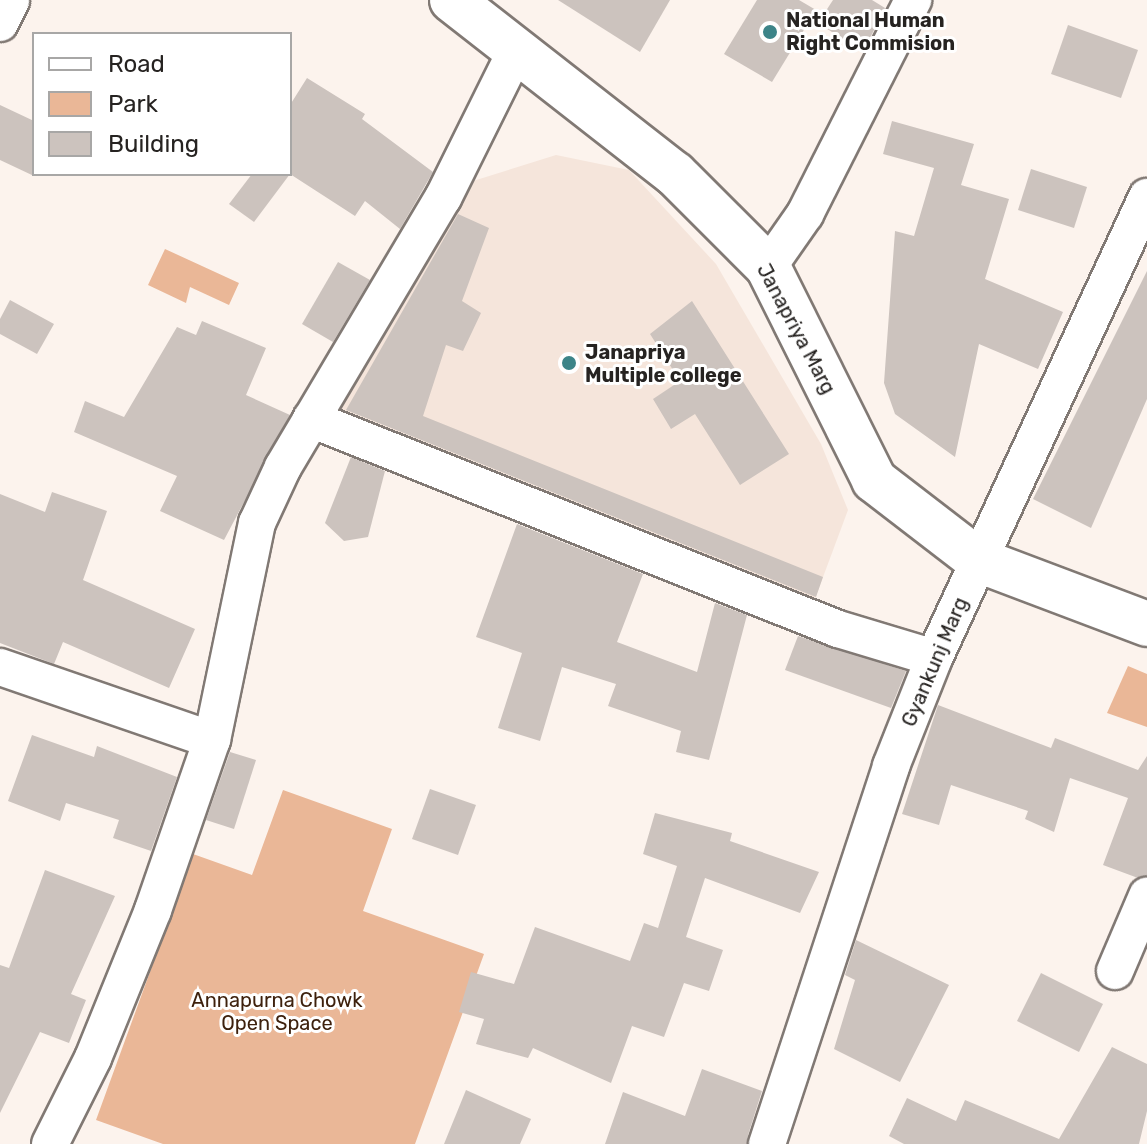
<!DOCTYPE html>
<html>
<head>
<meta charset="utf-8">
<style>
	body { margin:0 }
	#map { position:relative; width:1147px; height:1144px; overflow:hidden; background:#fcf3ed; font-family:Rubik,sans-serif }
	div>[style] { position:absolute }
	.built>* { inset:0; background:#f5e5db }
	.green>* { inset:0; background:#eab797 }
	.building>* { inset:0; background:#ccc3be }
	.roads { filter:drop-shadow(2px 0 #817974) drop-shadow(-2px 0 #817974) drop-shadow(0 2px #817974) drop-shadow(0 -2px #817974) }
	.street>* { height:36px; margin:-18px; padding:0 18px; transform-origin:18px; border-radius:18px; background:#fff }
	.secondary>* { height:44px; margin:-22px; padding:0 22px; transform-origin:22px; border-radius:22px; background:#fff }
	.dots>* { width:22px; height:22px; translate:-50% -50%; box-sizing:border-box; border:4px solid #fff; border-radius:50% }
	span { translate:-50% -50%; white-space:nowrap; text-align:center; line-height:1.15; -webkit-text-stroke:6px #fff; paint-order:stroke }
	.poi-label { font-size:20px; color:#262321; font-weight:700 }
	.left { translate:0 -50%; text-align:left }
	.street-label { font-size:20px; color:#262321 }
	.park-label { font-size:20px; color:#3e210d }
	.legend { position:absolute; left:32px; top:32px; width:260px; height:144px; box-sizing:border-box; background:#fff; border:2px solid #a8a7a6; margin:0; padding:10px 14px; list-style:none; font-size:24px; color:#262321 }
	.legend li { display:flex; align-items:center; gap:16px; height:40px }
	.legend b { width:40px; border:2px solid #a8a7a6 }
</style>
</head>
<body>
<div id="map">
	<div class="built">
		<div style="clip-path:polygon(556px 155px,629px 170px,716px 264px,821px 444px,848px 510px,810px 612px,332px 425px,457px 186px)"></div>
	</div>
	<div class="green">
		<div style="clip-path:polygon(165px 249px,239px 283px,229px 305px,190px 287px,186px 303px,148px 285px)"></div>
		<div style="clip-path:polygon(1128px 666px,1147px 674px,1147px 727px,1107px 713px)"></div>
		<div style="clip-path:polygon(283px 790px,392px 829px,363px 911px,484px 954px,415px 1144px,163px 1144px,96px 1120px,193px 854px,252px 875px)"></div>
	</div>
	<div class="building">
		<div style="clip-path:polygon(558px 0,670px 0,640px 52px)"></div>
		<div style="clip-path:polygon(757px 0,799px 0,816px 10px,772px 82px,724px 54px)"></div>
		<div style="clip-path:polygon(833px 0,872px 0,885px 8px,863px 52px,818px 23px)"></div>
		<div style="clip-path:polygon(1068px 25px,1138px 50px,1121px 98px,1051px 74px)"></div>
		<div style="clip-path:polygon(307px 78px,365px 114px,362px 119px,433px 172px,400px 229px,365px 201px,355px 216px,290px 174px,290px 105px)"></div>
		<div style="clip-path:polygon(0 105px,34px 121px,34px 176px,0 160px)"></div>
		<div style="clip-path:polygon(892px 121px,974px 144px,961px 185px,1009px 199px,985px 279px,1063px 312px,1038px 369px,979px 344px,955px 457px,895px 414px,884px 383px,895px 231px,914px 236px,934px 168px,883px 154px)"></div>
		<div style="clip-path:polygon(1031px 169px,1087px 187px,1074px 228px,1018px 210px)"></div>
		<div style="clip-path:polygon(252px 174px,290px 174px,254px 222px,229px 204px)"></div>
		<div style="clip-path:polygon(458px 214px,489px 228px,462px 301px,481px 313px,463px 351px,446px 345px,423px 416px,823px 577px,816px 597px,346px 410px)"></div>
		<div style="clip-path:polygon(338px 262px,370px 280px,333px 342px,302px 324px)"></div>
		<div style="clip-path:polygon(1147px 271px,1147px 399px,1091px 528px,1033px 499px)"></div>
		<div style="clip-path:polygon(10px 300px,54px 324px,37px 354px,0 334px,0 319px)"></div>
		<div style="clip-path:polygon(692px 301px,789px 454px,740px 485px,695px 414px,671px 429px,653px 399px,680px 381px,650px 334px)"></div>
		<div style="clip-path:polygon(202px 321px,266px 348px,246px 395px,290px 415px,224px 540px,160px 511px,177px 476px,74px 432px,85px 401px,124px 417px,177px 327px,196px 335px)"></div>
		<div style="clip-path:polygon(351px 457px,385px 471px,368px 537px,344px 541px,325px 523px)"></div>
		<div style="clip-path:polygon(52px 492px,107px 511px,83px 580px,195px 629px,169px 688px,63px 642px,54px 664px,0 643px,0 494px,45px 512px)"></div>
		<div style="clip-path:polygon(517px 524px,643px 574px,617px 642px,697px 672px,715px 603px,747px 615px,709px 760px,676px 752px,681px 731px,608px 706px,616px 684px,562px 667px,540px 741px,498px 728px,522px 653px,476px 637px)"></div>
		<div style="clip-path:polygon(798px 636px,906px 671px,891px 708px,785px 670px)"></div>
		<div style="clip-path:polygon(938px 705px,1051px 748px,1055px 738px,1138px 770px,1147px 756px,1147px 875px,1138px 878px,1103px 865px,1128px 798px,1070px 778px,1054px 832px,1025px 819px,1028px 811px,951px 785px,939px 825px,902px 814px)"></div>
		<div style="clip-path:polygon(32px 735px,94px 757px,97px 746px,177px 777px,151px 851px,113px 838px,119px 820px,66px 803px,60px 821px,8px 801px)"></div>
		<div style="clip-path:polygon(230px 752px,256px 760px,234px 829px,206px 820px)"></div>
		<div style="clip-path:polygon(430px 789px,476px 805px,458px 855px,412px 839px)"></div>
		<div style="clip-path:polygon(655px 813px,732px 833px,730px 841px,819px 872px,800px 913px,705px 878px,686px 937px,723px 950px,709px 991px,684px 983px,664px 1037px,632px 1026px,611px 1083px,533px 1048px,528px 1058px,476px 1044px,484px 1019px,459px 1012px,471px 972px,514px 984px,535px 927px,630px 961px,644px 923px,658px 928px,677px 866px,643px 854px)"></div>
		<div style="clip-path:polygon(45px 870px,115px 896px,71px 994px,86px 1000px,69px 1043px,40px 1032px,0 1113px,0 965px,9px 968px)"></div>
		<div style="clip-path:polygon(856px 940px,949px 985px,900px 1082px,834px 1049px,855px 980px,845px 975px)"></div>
		<div style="clip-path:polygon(1041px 973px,1103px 1004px,1079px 1052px,1017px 1021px)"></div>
		<div style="clip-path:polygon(1112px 1047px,1147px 1064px,1147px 1111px,1139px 1144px,904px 1144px,889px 1136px,907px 1098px,956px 1121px,965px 1100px,1059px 1139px)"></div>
		<div style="clip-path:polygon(702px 1069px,762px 1091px,748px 1135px,742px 1133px,748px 1135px,747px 1144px,605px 1144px,623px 1092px,685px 1116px)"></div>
		<div style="clip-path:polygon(466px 1090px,531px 1119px,520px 1144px,444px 1144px)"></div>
	</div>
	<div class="roads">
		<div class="street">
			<div style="left:0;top:23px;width:25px;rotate:-64deg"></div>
			<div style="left:768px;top:267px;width:65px;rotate:-55.1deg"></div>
			<div style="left:805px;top:214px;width:240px;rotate:-63.2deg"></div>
			<div style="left:311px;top:419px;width:567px;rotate:21.73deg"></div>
			<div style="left:838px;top:629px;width:100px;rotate:16.8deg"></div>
			<div style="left:0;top:667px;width:224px;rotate:19deg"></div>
			<div style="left:1115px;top:971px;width:82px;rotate:-66.9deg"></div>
			<div style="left:50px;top:1144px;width:96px;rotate:-63.4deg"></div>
			<div style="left:93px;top:1058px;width:160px;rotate:-67.9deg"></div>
			<div style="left:153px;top:910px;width:180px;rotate:-70.9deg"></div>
			<div style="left:212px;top:740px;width:222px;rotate:-78.3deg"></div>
			<div style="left:257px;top:523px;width:62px;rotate:-65.1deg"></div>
			<div style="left:283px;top:467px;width:313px;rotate:-59.3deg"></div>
			<div style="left:443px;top:198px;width:166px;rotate:-63.6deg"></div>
			<div style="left:767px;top:1144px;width:398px;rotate:-71.8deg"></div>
			<div style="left:891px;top:766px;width:116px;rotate:-68.3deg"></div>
			<div style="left:934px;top:658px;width:508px;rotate:-65.2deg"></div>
		</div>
		<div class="secondary">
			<div style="left:452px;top:0;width:283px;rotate:38deg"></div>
			<div style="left:675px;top:174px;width:132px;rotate:45deg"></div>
			<div style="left:768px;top:267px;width:238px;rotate:63.5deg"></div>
			<div style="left:874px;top:480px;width:131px;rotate:37.6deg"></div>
			<div style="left:978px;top:560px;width:181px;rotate:20.7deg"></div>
		</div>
	</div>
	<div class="dots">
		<div style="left:770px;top:32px;background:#3c8488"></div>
		<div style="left:569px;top:363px;background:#3c8488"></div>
	</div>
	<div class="poi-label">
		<span class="left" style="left:786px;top:32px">National Human<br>Right Commision</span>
		<span class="left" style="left:585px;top:364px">Janapriya<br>Multiple college</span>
	</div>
	<div class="street-label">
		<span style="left:796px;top:329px;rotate:62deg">Janapriya Marg</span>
		<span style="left:935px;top:662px;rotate:-67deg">Gyankunj Marg</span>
	</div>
	<div class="park-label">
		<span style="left:277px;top:1012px">Annapurna Chowk<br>Open Space</span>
	</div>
	<ul class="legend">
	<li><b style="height:10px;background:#fff"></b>Road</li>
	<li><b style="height:22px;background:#eab797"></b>Park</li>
	<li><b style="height:22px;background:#ccc3be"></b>Building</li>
	</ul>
</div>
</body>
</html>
